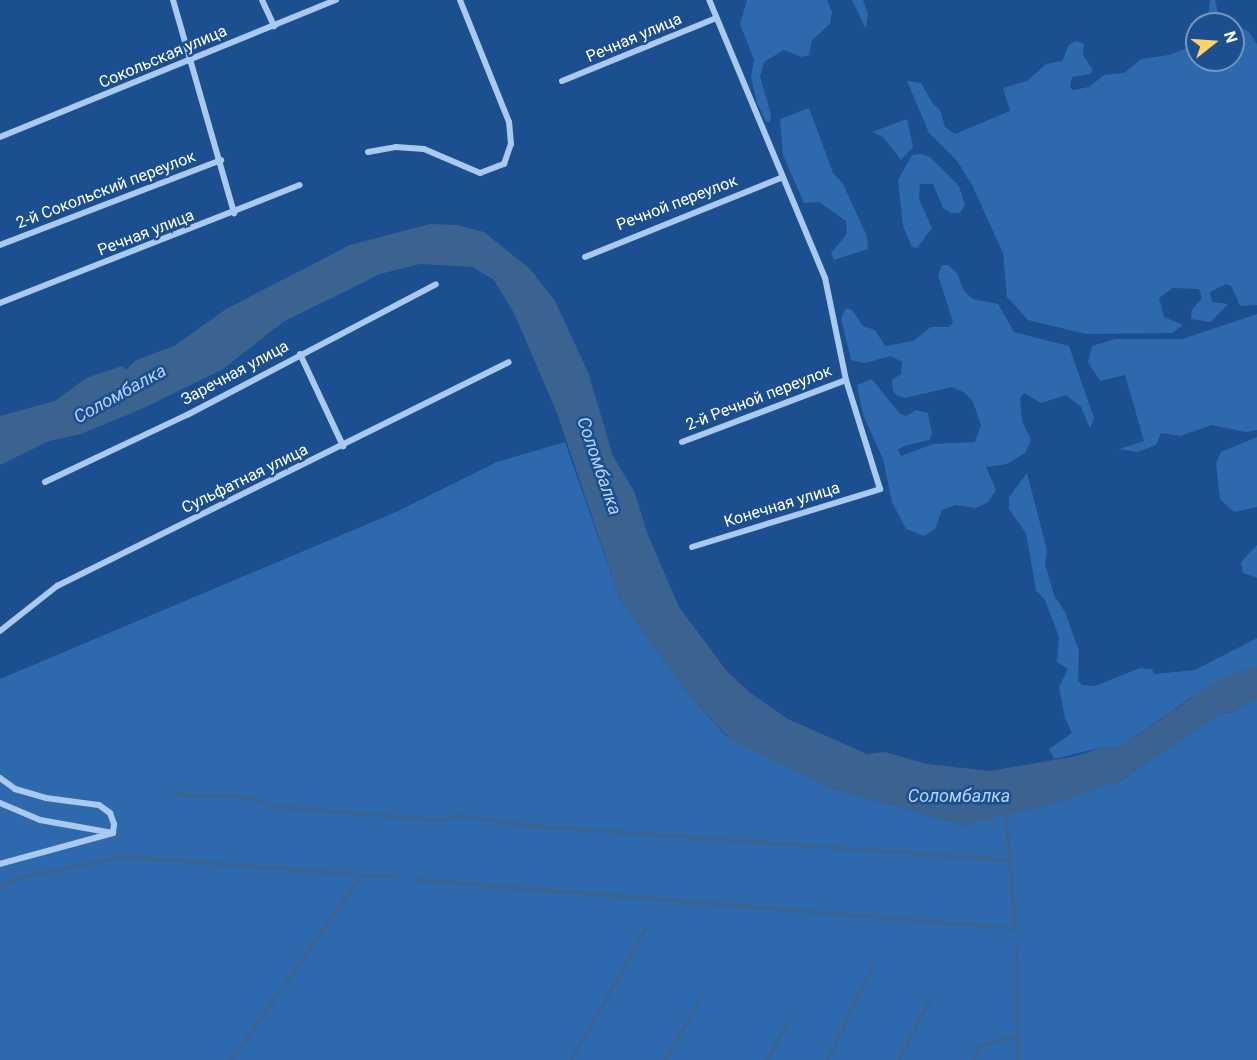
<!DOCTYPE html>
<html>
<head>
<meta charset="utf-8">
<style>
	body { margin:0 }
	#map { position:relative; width:1257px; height:1060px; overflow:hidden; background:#1b4f8f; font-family:Roboto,sans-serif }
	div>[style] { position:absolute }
	.green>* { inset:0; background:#2e69ad }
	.water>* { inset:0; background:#3c6290 }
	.stream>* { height:3px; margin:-1.5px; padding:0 1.5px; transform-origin:1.5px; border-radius:1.5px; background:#3c6290 }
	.street>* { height:6px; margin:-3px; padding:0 3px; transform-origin:3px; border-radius:3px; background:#a9c9ee }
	span { translate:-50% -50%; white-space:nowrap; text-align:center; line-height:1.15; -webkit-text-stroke:5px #1b4f8f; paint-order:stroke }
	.street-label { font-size:16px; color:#fff }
	.water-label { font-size:18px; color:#b5d3f5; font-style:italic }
	.north { position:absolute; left:1185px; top:12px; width:60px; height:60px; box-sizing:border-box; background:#1b4f8f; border:2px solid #7695bc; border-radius:50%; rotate:73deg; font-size:16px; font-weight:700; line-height:24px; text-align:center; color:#fff }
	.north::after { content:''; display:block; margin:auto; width:21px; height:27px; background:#ffd166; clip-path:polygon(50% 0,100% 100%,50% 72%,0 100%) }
</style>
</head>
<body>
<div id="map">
	<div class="green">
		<div style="clip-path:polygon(747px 0,827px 0,832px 12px,830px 24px,812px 40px,809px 55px,802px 57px,784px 50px,764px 62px,760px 77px,771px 114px,770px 122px,766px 122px,757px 103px,751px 77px,754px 60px,740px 24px)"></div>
		<div style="clip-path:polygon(852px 0,863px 0,868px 14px,866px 29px)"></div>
		<div style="clip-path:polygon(1210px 0,1215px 0,1219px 17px,1227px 19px,1249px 32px,1257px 44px,1257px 305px,1240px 306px,1231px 286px,1226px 284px,1210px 292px,1212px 302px,1228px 304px,1211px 322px,1191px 319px,1192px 310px,1202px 298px,1199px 289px,1173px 288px,1159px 298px,1164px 317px,1183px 325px,1172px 333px,1086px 334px,1028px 320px,1007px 297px,1003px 253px,972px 185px,957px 161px,929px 133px,907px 81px,921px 83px,933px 104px,940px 110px,945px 127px,955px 134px,1010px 111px,1003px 88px,1027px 81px,1046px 64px,1062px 61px,1069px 45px,1076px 41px,1084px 44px,1083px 55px,1093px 70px,1090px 74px,1072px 77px,1070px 87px,1073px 90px,1089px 87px,1104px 75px,1124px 73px,1141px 59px,1169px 55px,1192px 46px,1197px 45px,1197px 60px,1233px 60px,1233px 24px,1197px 24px,1197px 31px,1190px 27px,1190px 23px,1198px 24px,1208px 16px)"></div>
		<div style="clip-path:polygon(809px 108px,833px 173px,843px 184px,867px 236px,868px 249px,834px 260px,831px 253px,847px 234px,846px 221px,819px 202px,804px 203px,783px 155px,780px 119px)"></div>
		<div style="clip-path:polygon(907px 119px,913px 147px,901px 160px,883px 137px,872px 132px)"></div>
		<div style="clip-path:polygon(921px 154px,930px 157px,959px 186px,965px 205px,960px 213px,951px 213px,943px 208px,933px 184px,920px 184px,919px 199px,932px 228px,917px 248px,912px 247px,903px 226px,898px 180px,912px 155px)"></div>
		<div style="clip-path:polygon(942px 265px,948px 265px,957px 273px,964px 291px,973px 299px,998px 304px,1014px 332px,1069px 346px,1094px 418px,1090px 428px,1081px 407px,1066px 395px,1041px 403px,1024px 393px,1020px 398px,1022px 421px,1031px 440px,1025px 453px,1007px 464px,986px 467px,996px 490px,988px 502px,976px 508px,955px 505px,942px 510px,935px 529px,924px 536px,906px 529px,892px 502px,883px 459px,863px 415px,857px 385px,872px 379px,900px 414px,906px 416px,916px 410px,928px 413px,932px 434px,929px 440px,904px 446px,898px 450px,901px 456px,933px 444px,975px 442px,981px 425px,973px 402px,965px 393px,952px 387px,905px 398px,898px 396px,893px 391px,892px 380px,901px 374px,902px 362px,891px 356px,865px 363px,851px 360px,841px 318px,846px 308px,852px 310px,863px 326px,875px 330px,885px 346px,913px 341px,931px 327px,949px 327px,953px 322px,938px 275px)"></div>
		<div style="clip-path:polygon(1257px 314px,1257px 430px,1245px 432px,1212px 425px,1180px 436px,1161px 433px,1156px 445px,1138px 452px,1119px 449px,1144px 441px,1125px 375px,1100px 381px,1088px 362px,1092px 346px,1115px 339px,1182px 339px)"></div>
		<div style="clip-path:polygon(1257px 437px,1257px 507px,1234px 512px,1220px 499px,1216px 463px,1221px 452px)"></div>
		<div style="clip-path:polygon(565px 442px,619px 597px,686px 691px,725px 735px,828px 787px,962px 825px,1120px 781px,1221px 713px,1232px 712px,1257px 698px,1257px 1060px,0 1060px,0 679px,396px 512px,497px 462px)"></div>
		<div style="clip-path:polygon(1027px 473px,1047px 550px,1045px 564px,1054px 595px,1065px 612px,1079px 651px,1078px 681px,1082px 685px,1095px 686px,1140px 668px,1152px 669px,1154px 674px,1195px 670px,1257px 638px,1257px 672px,1192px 697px,1120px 747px,1099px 748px,1054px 759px,1049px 749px,1072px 733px,1065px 718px,1059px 687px,1068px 669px,1057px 662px,1059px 637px,1045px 600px,1036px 590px,1026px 533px,1009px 509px,1009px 497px)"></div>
		<div style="clip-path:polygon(1257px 545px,1257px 578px,1243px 573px,1241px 562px)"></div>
	</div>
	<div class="water">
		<div style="clip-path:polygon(430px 224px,457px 225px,484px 232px,530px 269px,555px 301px,588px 372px,613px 456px,634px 491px,648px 535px,679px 607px,726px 670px,749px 692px,788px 719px,867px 754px,885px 752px,927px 764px,990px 771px,1076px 756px,1100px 748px,1120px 747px,1221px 678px,1257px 666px,1257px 698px,1232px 712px,1221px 713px,1120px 781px,1050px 805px,962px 825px,828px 787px,740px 745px,725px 734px,686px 691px,619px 597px,557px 413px,514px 313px,493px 279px,472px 267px,420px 264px,380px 274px,283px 322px,223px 369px,144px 408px,81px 434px,49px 441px,0 465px,0 416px,55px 401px,86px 378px,122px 366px,126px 370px,136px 360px,174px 346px,226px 309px,350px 245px)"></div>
	</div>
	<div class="stream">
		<div style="left:174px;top:794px;width:77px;rotate:2.2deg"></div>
		<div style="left:251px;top:797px;width:22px;rotate:24deg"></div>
		<div style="left:271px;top:806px;width:172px;rotate:4.7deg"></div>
		<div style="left:442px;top:820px;width:20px;rotate:-15deg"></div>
		<div style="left:461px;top:815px;width:65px;rotate:8.9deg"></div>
		<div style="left:525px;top:825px;width:485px;rotate:4.1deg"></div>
		<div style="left:414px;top:879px;width:603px;rotate:4.66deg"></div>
		<div style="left:1015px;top:928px;width:118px;rotate:-94.8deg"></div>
		<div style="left:0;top:886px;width:24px;rotate:-22deg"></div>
		<div style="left:22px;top:877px;width:103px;rotate:-11.7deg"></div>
		<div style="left:123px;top:856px;width:275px;rotate:4.4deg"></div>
		<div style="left:1016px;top:946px;width:114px;rotate:89deg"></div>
		<div style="left:231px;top:1060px;width:226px;rotate:-54.9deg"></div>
		<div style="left:571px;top:1060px;width:153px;rotate:-60.6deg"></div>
		<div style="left:665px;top:1060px;width:73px;rotate:-60.3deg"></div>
		<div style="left:767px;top:1060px;width:43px;rotate:-62.2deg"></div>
		<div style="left:827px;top:1060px;width:106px;rotate:-64.4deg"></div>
		<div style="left:898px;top:1060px;width:68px;rotate:-62.7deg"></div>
		<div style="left:972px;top:1060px;width:16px;rotate:-63deg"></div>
		<div style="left:979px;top:1046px;width:41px;rotate:-15.8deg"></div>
	</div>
	<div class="street">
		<div style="left:173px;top:0;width:222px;rotate:74deg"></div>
		<div style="left:262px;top:0;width:29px;rotate:65deg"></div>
		<div style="left:562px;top:81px;width:166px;rotate:-22.2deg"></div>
		<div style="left:0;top:137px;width:363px;rotate:-22.2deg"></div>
		<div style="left:368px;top:152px;width:28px;rotate:-10deg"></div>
		<div style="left:396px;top:147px;width:28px;rotate:4deg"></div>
		<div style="left:424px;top:149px;width:61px;rotate:23.2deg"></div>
		<div style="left:480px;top:173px;width:26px;rotate:-21deg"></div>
		<div style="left:504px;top:164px;width:21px;rotate:-71deg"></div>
		<div style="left:511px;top:144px;width:22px;rotate:-95deg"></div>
		<div style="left:509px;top:122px;width:131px;rotate:-111.9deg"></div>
		<div style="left:0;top:245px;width:237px;rotate:-21deg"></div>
		<div style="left:585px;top:257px;width:211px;rotate:-22deg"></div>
		<div style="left:0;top:303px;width:322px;rotate:-21.5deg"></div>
		<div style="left:300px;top:354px;width:102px;rotate:64.9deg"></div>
		<div style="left:682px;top:442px;width:175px;rotate:-20.7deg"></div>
		<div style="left:45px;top:482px;width:157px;rotate:-25.3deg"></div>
		<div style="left:187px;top:415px;width:281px;rotate:-27.7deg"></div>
		<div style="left:692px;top:547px;width:197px;rotate:-17.1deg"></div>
		<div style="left:880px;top:489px;width:114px;rotate:-107.3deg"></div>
		<div style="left:846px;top:380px;width:104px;rotate:-101.6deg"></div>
		<div style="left:825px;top:278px;width:301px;rotate:-112.6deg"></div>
		<div style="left:0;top:631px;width:73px;rotate:-38.3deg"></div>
		<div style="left:57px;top:586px;width:504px;rotate:-26.36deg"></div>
		<div style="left:0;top:778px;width:19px;rotate:36deg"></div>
		<div style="left:15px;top:789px;width:32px;rotate:16deg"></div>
		<div style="left:46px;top:798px;width:53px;rotate:7.5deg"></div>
		<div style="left:99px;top:805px;width:14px;rotate:36deg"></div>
		<div style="left:110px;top:813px;width:12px;rotate:70deg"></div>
		<div style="left:114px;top:824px;width:9px;rotate:96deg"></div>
		<div style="left:113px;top:833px;width:117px;rotate:164.7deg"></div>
		<div style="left:0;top:803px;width:43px;rotate:23deg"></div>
		<div style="left:40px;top:820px;width:74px;rotate:10.1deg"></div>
	</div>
	<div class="street-label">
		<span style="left:634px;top:38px;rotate:-23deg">Речная улица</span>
		<span style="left:163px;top:57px;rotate:-23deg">Сокольская улица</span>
		<span style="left:106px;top:190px;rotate:-21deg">2-й Сокольский переулок</span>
		<span style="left:677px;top:203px;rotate:-21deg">Речной переулок</span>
		<span style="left:146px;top:233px;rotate:-21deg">Речная улица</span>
		<span style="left:235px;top:373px;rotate:-28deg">Заречная улица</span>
		<span style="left:759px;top:398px;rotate:-21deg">2-й Речной переулок</span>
		<span style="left:245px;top:479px;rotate:-26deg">Сульфатная улица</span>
		<span style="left:782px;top:505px;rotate:-17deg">Конечная улица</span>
	</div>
	<div class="water-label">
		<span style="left:120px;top:394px;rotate:-29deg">Соломбалка</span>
		<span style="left:599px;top:466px;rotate:71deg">Соломбалка</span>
		<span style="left:959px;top:796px">Соломбалка</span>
	</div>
	<div class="north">N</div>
</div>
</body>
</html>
